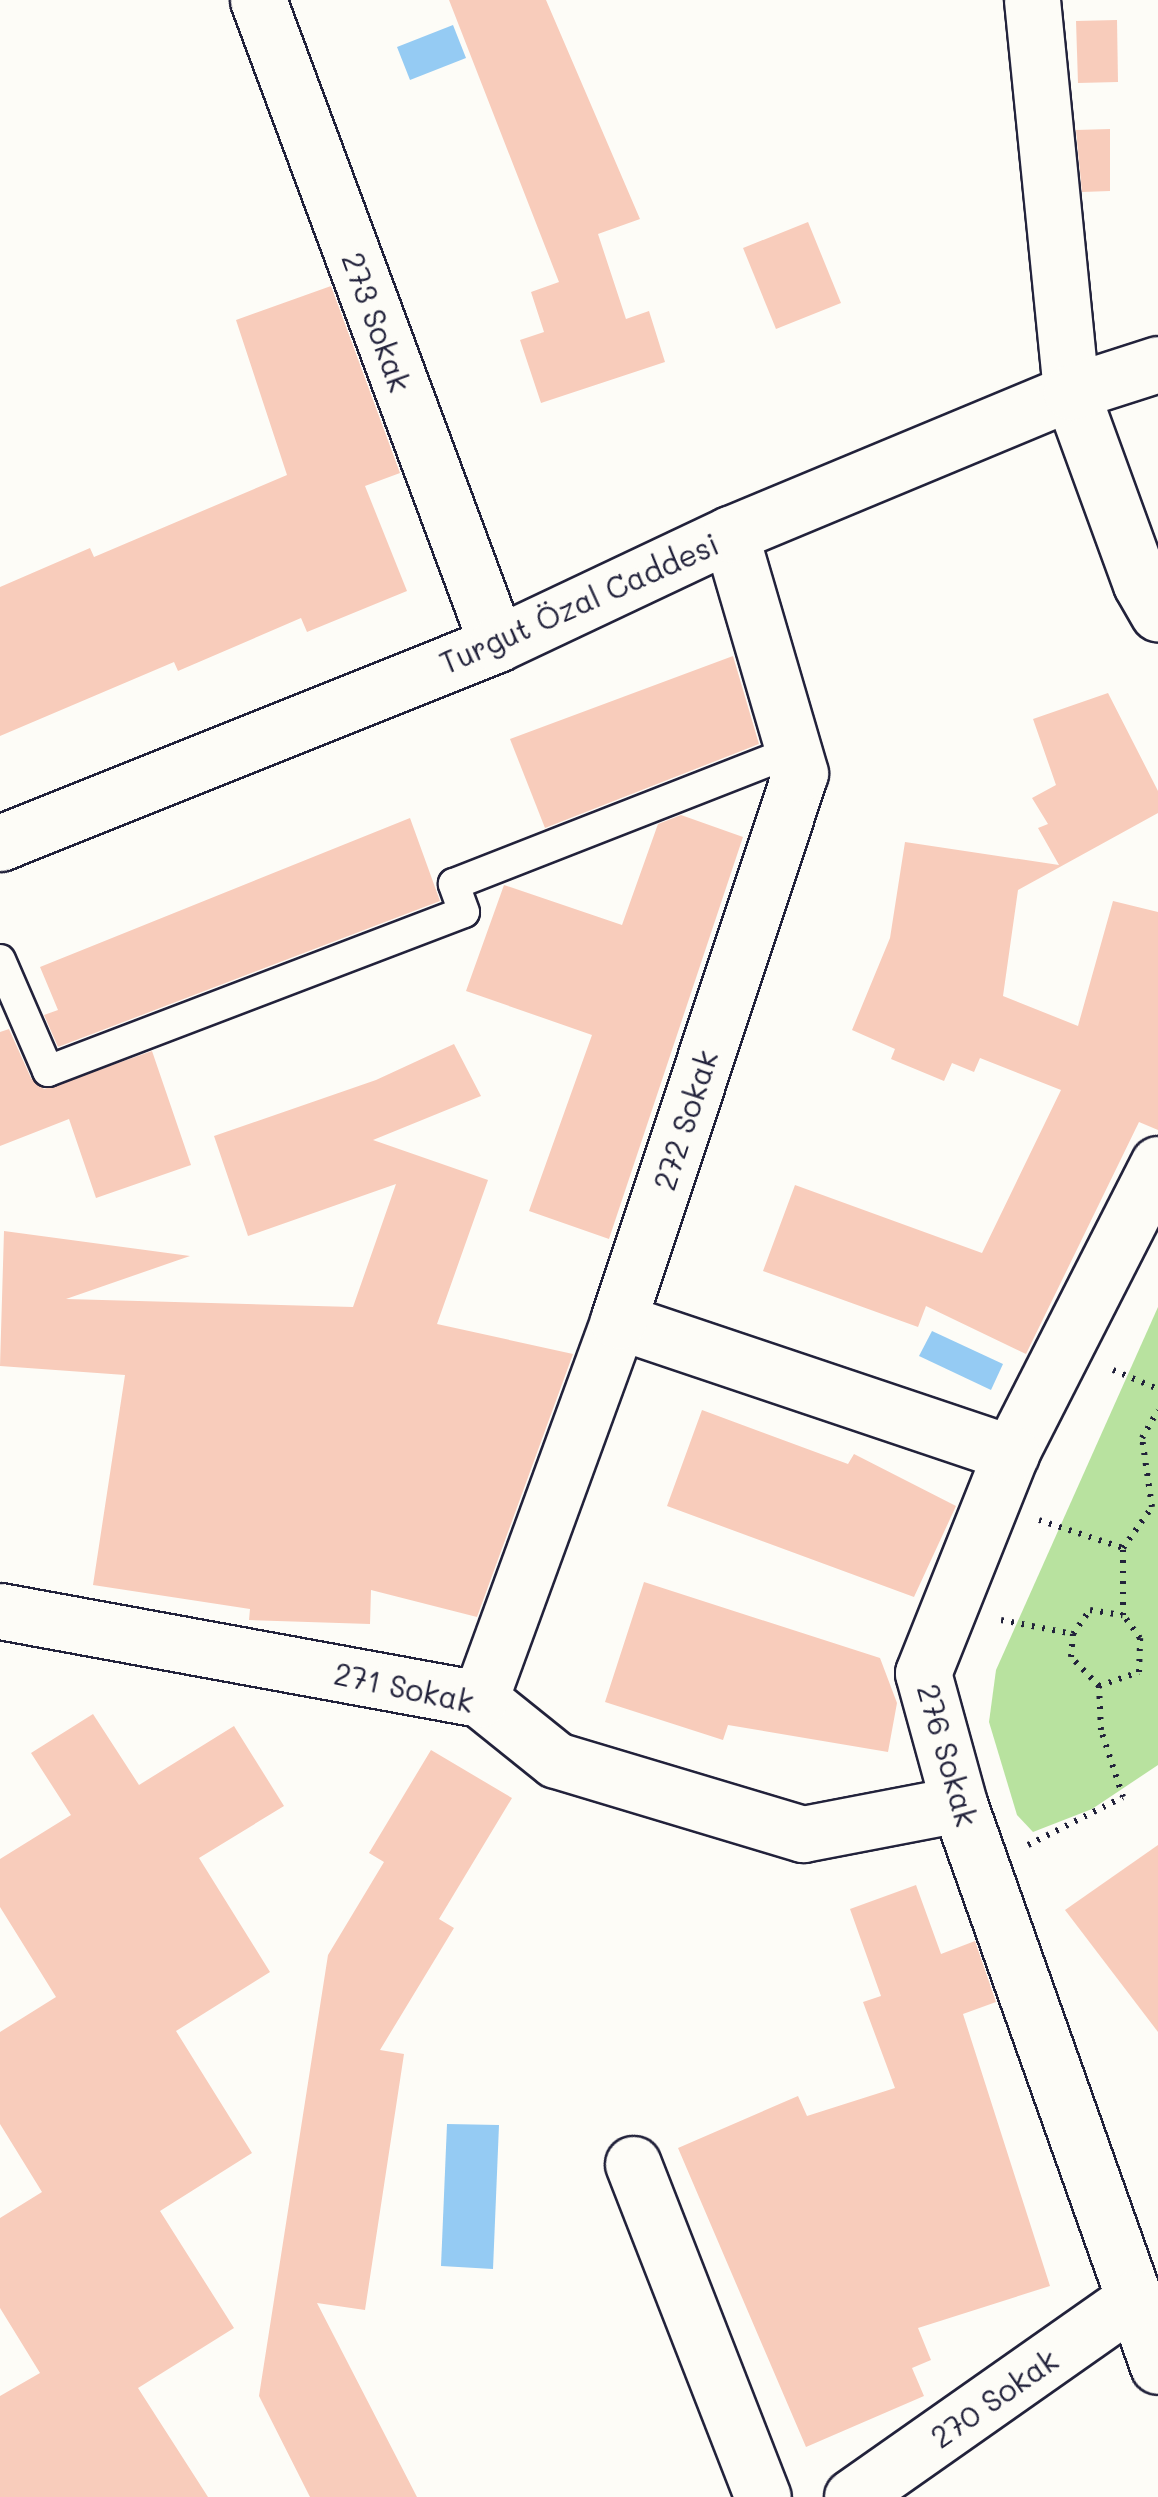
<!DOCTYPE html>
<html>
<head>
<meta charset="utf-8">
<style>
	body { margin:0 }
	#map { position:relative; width:1158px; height:2497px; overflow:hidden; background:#fdfcf7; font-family:Mali,sans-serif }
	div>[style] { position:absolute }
	.green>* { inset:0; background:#b8e29f }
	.water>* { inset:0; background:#95cbf3 }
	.building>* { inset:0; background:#f8ccbb }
	.path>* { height:6px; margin-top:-3px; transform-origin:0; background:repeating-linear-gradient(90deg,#22223b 0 2.5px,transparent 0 10.5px) }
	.roads { filter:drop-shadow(2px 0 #22223b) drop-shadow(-2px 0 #22223b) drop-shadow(0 2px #22223b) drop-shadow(0 -2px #22223b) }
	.lane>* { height:30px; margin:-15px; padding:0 15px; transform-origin:15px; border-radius:15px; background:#fdfcf7 }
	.street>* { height:55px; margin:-27.5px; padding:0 27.5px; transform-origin:27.5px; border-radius:27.5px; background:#fdfcf7 }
	.secondary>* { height:55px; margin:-27.5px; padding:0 27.5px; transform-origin:27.5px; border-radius:27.5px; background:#fdfcf7 }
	span { translate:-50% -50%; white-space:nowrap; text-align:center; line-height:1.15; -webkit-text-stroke:8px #fdfcf7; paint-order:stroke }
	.street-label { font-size:30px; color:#22223b }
</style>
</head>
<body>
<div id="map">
	<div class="green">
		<div style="clip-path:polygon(1158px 1307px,1158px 1765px,1092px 1809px,1033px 1832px,1017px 1815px,989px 1722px,996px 1670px)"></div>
	</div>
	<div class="water">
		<div style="clip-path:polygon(453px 25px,466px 58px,410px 80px,397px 47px)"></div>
		<div style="clip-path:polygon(932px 1331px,1003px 1364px,991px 1390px,919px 1356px)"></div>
		<div style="clip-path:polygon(447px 2124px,499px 2125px,493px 2269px,441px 2266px)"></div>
	</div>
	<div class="building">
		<div style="clip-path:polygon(449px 0,546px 0,640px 219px,598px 234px,626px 319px,649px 311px,665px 362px,541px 403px,520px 340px,544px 332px,531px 292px,559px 282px)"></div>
		<div style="clip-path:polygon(1117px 20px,1118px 82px,1078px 83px,1076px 21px)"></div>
		<div style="clip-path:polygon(1110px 129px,1110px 191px,1082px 192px,1076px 130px)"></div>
		<div style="clip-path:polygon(808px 222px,841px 303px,776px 329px,743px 248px)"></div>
		<div style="clip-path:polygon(331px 286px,400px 473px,365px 486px,407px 591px,307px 632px,301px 618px,178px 671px,174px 662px,0 736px,0 587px,90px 548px,94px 557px,287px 475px,236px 320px)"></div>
		<div style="clip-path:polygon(733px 656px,759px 744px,545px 828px,510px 739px)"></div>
		<div style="clip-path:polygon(1108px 693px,1158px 791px,1158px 813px,1018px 890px,1003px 996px,1078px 1026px,1113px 901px,1158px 912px,1158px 1130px,1139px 1122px,1026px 1354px,926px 1306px,918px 1327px,763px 1271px,795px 1185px,982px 1253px,1061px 1090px,980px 1058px,974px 1072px,952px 1063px,944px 1081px,891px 1059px,895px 1049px,852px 1030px,890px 938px,905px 842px,1059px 865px,1038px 828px,1048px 824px,1032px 798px,1056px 785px,1033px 719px)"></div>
		<div style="clip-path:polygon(681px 815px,743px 837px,609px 1239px,529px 1211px,592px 1035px,466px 991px,504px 885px,622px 925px,658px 824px)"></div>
		<div style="clip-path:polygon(410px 818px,440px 901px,58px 1047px,44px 1015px,58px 1010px,40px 967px)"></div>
		<div style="clip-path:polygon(9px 1029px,31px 1078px,44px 1089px,152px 1051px,191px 1165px,96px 1198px,69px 1119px,0 1146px,0 1032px)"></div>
		<div style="clip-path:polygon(454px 1044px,481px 1096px,373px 1140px,488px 1180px,437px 1324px,573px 1354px,477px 1617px,371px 1590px,370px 1624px,249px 1620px,250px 1609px,93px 1585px,125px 1375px,0 1366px,4px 1231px,190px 1256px,66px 1299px,353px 1307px,396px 1184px,248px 1236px,214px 1136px,376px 1080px)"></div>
		<div style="clip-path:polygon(702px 1410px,848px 1464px,854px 1454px,956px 1506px,914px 1597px,667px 1506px)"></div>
		<div style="clip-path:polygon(644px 1582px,880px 1658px,897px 1703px,888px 1752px,728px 1725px,723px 1740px,605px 1702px)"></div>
		<div style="clip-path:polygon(93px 1714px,139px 1785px,234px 1726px,284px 1806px,199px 1858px,270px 1972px,176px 2031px,252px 2153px,160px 2211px,234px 2328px,138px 2388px,208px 2497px,0 2497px,0 2396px,40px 2373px,0 2308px,0 2218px,42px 2192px,0 2124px,0 2032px,56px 1997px,0 1907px,0 1859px,71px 1815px,31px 1753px)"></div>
		<div style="clip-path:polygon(431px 1750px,512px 1798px,439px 1919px,454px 1928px,380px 2050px,404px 2054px,365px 2310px,317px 2303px,417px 2497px,310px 2497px,259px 2396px,328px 1955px,384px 1862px,369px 1853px)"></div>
		<div style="clip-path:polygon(1158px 1845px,1158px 2032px,1065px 1910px)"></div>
		<div style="clip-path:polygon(916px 1885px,941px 1954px,975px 1941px,996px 2002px,963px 2014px,1050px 2286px,918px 2328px,931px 2360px,912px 2368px,924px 2396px,806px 2447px,678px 2148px,798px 2096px,807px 2116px,895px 2088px,863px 2002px,881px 1996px,850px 1909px)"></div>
	</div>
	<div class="path">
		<div style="left:1113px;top:1370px;width:49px;rotate:22.9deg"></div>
		<div style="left:1039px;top:1520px;width:89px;rotate:18.4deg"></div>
		<div style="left:1001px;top:1620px;width:73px;rotate:11deg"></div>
		<div style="left:1099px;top:1686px;width:40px;rotate:-134deg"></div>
		<div style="left:1071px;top:1657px;width:23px;rotate:-85deg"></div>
		<div style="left:1073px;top:1634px;width:29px;rotate:-55deg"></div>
		<div style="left:1090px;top:1610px;width:33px;rotate:9deg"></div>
		<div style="left:1028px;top:1845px;width:106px;rotate:-26.8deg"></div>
		<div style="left:1123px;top:1797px;width:71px;rotate:-108.2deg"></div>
		<div style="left:1101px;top:1730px;width:44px;rotate:-92.6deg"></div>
		<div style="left:1099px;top:1686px;width:42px;rotate:-19.3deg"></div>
		<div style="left:1139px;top:1672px;width:34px;rotate:-88deg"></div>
		<div style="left:1140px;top:1638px;width:29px;rotate:-126deg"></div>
		<div style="left:1123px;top:1615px;width:67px;rotate:-90deg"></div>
		<div style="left:1123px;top:1548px;width:50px;rotate:-54.7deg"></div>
		<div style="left:1152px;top:1507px;width:70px;rotate:-98.2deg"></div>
		<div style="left:1142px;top:1438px;width:32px;rotate:-60deg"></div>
	</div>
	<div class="roads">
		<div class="lane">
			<div style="left:0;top:960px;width:121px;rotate:66.6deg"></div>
			<div style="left:48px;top:1071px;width:445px;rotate:-20.9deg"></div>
			<div style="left:464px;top:912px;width:30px;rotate:-110deg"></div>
			<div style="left:454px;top:884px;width:364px;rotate:-21.4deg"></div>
		</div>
		<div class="street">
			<div style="left:258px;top:0;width:687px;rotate:69.64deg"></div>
			<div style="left:1158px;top:1164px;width:324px;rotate:117deg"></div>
			<div style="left:1011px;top:1453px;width:237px;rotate:111.8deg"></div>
			<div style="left:923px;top:1673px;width:136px;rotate:74.6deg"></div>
			<div style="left:959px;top:1804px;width:596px;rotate:70.5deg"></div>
			<div style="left:618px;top:1321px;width:415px;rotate:18.6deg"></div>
			<div style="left:0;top:1611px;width:488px;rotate:10.4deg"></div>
			<div style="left:480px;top:1699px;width:97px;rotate:38.8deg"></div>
			<div style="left:556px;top:1760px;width:258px;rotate:16.7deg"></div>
			<div style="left:803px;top:1834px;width:159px;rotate:-10.9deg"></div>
			<div style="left:480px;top:1699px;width:402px;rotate:-69.9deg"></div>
			<div style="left:618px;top:1321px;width:577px;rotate:-71.63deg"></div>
			<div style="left:800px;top:773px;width:249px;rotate:-106.3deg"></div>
			<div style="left:633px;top:2164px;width:357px;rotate:68.7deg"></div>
			<div style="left:852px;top:2497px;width:346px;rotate:-35.1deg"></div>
		</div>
		<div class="secondary">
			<div style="left:1032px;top:0;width:394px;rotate:84.3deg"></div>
			<div style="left:1071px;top:392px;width:204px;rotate:70deg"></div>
			<div style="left:1141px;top:584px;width:34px;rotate:60deg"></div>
			<div style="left:0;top:843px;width:535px;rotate:-21.82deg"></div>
			<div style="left:497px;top:644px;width:258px;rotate:-25.3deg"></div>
			<div style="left:730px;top:534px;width:369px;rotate:-22.6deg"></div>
			<div style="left:1071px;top:392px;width:91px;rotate:-17.8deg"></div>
		</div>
	</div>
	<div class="street-label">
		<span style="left:377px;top:322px;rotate:70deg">273 Sokak</span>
		<span style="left:579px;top:603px;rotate:-24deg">Turgut Özal Caddesi</span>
		<span style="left:685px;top:1120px;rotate:-72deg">272 Sokak</span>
		<span style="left:404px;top:1687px;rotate:12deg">271 Sokak</span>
		<span style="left:948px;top:1755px;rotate:74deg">276 Sokak</span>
		<span style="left:994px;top:2398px;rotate:-35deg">270 Sokak</span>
	</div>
</div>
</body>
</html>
